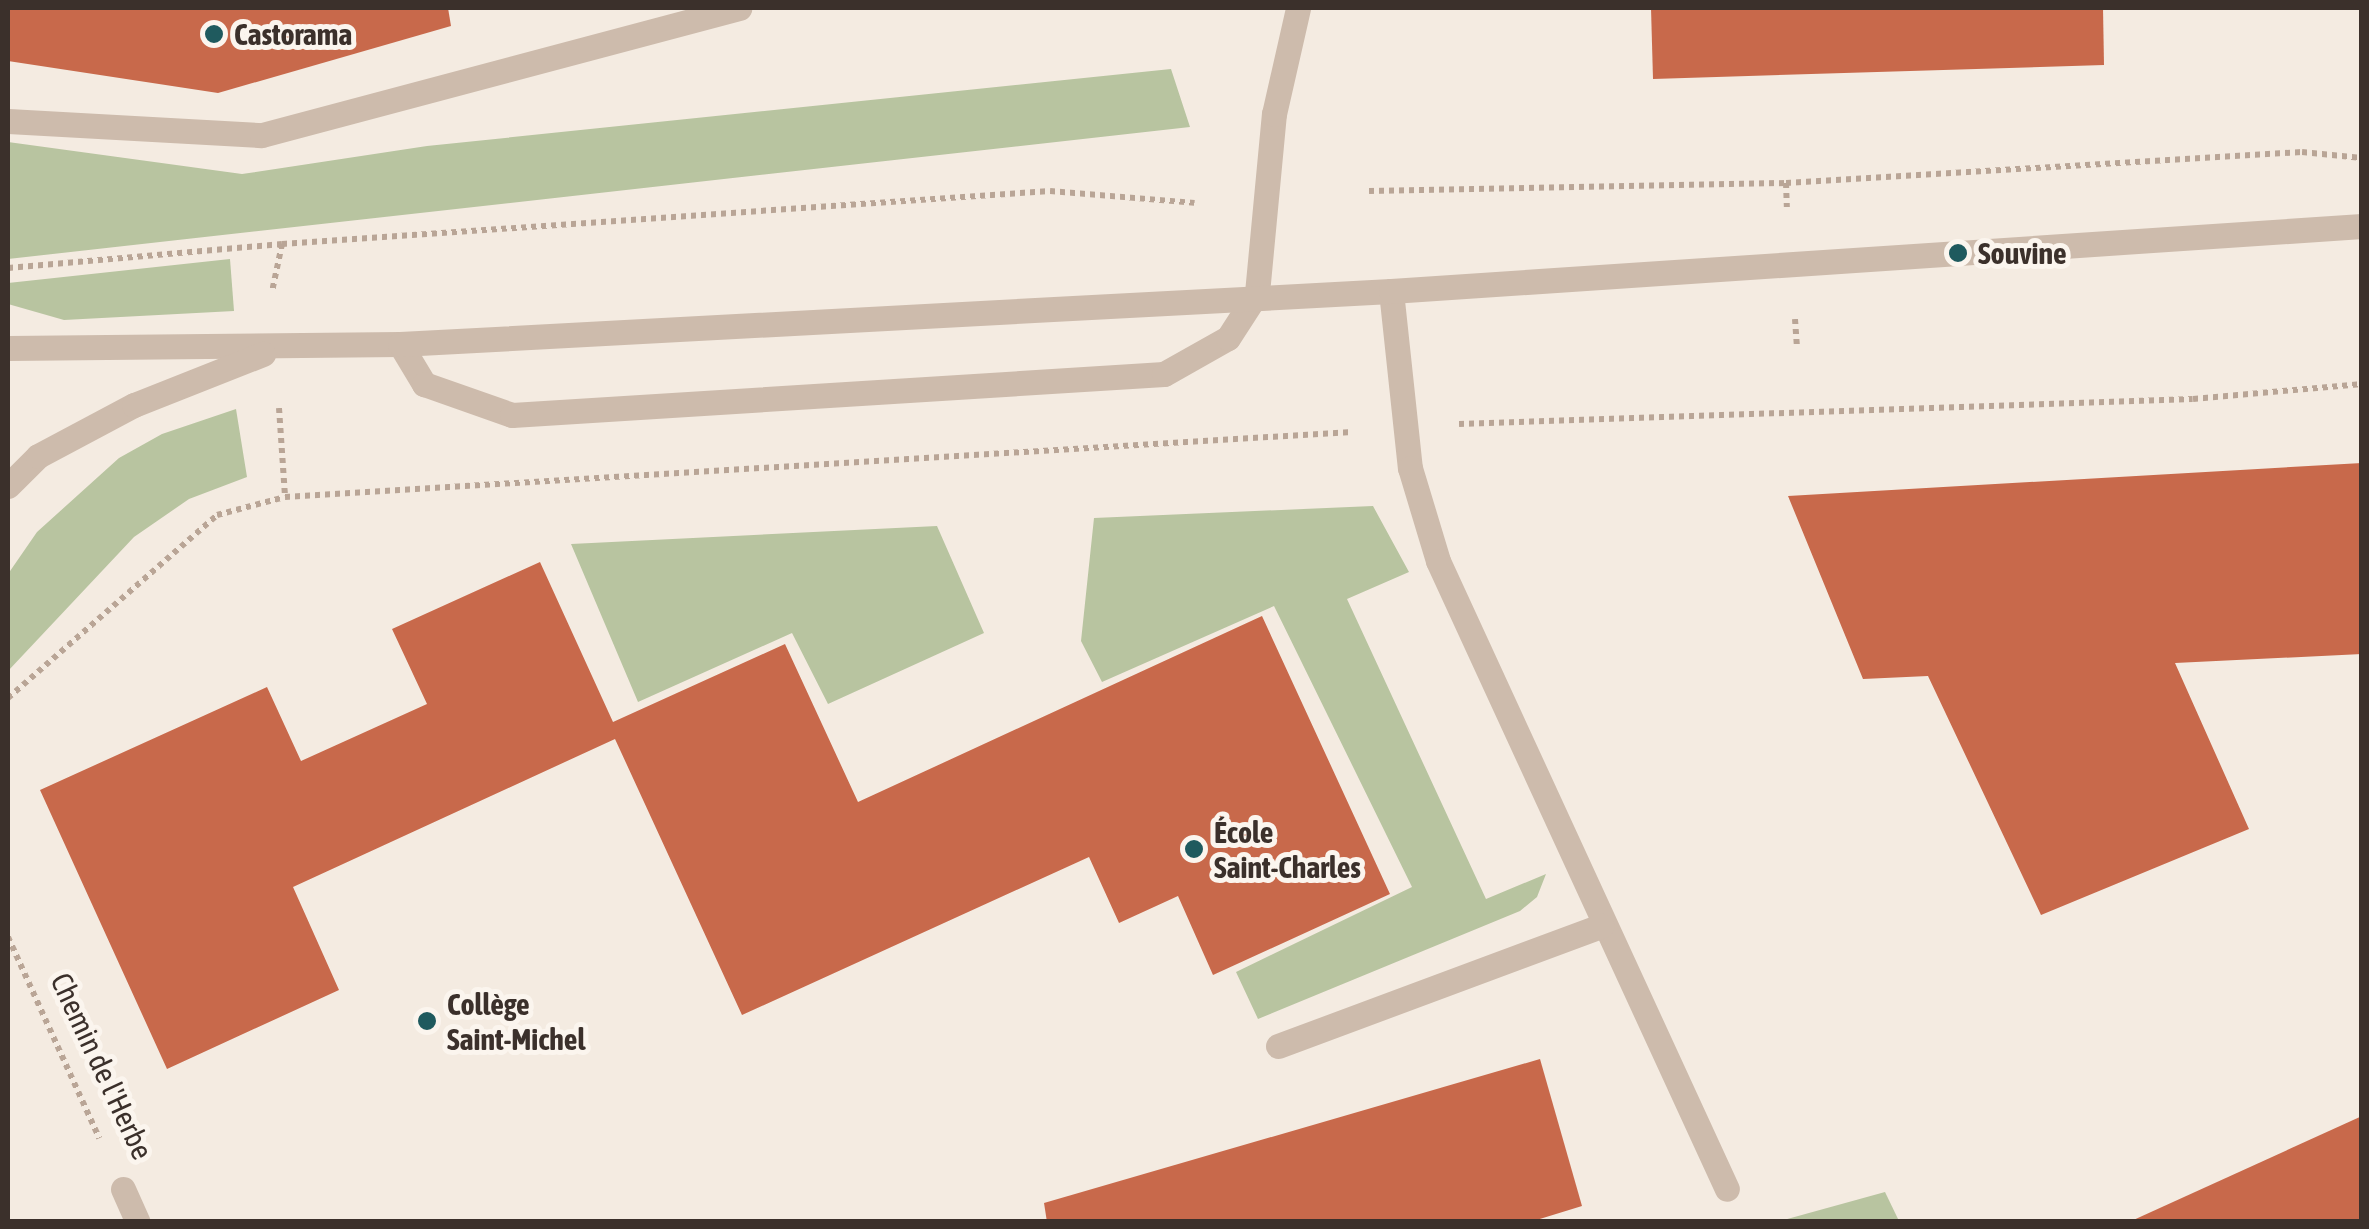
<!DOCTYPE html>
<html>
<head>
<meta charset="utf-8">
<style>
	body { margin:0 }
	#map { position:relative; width:2369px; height:1229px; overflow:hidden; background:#f4ebe1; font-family:"Asap Condensed",sans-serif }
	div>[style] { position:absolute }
	.green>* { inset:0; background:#b8c4a0 }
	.building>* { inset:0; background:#c8694b }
	.path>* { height:6px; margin-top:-3px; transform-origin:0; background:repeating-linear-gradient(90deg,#b9a596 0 5px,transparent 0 10px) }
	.service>* { height:25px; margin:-12.5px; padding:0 12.5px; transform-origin:12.5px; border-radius:12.5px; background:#cdbbac }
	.minor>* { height:25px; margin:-12.5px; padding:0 12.5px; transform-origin:12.5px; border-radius:12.5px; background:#cdbbac }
	.dots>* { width:28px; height:28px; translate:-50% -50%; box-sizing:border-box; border:5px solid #fbf5ee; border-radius:50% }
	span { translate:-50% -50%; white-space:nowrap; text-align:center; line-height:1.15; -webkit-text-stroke:10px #fbf5ee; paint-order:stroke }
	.poi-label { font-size:30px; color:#3b302b; font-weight:700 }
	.left { translate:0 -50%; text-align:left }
	.street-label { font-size:30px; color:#3b302b }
	.frame { position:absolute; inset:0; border:10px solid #3b302b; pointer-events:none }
</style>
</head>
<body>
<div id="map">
	<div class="green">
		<div style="clip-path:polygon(1171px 69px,1190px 127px,8px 259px,8px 142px,242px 174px,427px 146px)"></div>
		<div style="clip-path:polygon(230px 259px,234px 311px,64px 320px,8px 304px,8px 283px)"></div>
		<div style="clip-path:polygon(236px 409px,247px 477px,189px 499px,134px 537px,8px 671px,8px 574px,37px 532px,119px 458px,162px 434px)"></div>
		<div style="clip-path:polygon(1373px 506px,1409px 572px,1347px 599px,1486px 899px,1546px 874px,1537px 897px,1520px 911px,1258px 1019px,1236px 972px,1412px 887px,1274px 606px,1102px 682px,1081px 641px,1094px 518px)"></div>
		<div style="clip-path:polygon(937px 526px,984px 633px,828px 704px,792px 633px,638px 702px,571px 544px)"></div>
		<div style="clip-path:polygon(1885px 1192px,1899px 1221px,1780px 1221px)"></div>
	</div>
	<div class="building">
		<div style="clip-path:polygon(8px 8px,448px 8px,451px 26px,218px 93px,8px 61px)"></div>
		<div style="clip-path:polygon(1651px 8px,2103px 8px,2104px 65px,1653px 79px)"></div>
		<div style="clip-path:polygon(2362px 463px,2362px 654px,2175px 663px,2249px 829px,2041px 915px,1928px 676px,1863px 679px,1788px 496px)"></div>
		<div style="clip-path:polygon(540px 562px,613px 722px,785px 644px,858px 802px,1262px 616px,1390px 894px,1213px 975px,1178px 896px,1119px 923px,1089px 857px,742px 1015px,615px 739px,293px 887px,339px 990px,167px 1069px,40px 790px,267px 687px,301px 761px,427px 704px,392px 629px)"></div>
		<div style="clip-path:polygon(1540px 1059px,1582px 1206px,1530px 1222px,1047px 1222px,1044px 1203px)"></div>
		<div style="clip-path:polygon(2362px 1116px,2362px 1222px,2129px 1222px)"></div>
	</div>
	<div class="path">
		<div style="left:1786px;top:183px;width:24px;rotate:88deg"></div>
		<div style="left:1369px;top:191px;width:417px;rotate:-1.1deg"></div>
		<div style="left:1786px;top:183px;width:517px;rotate:-3.44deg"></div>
		<div style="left:2302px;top:152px;width:60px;rotate:5.7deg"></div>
		<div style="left:282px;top:244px;width:770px;rotate:-3.95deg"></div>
		<div style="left:1050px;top:191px;width:145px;rotate:4.7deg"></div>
		<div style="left:8px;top:268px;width:275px;rotate:-5deg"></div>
		<div style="left:282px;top:244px;width:49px;rotate:101.8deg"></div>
		<div style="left:1795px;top:319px;width:27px;rotate:86deg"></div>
		<div style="left:279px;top:408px;width:89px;rotate:86.1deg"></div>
		<div style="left:1459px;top:424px;width:734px;rotate:-1.95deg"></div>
		<div style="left:2193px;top:399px;width:170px;rotate:-5.1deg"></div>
		<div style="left:8px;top:698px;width:278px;rotate:-41.2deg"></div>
		<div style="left:217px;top:515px;width:70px;rotate:-14.8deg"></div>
		<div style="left:285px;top:497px;width:1069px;rotate:-3.49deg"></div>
		<div style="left:8px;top:937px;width:221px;rotate:65.6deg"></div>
	</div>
	<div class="service">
		<div style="left:8px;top:121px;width:254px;rotate:3.2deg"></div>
		<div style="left:262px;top:135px;width:494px;rotate:-14.9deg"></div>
		<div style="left:1391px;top:291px;width:178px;rotate:83.9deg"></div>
		<div style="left:1410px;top:468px;width:97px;rotate:73.2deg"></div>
		<div style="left:1438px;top:561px;width:691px;rotate:65.29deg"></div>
		<div style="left:400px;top:344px;width:47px;rotate:59deg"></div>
		<div style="left:424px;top:384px;width:93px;rotate:19.4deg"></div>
		<div style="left:512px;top:415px;width:653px;rotate:-3.6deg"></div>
		<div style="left:1164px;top:374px;width:73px;rotate:-29.4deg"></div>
		<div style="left:1228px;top:338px;width:54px;rotate:-57.2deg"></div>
		<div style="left:1257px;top:293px;width:180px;rotate:-84.6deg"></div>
		<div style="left:1274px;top:114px;width:109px;rotate:-77.2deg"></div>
		<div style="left:1278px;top:1046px;width:345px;rotate:-20.4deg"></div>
	</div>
	<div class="minor">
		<div style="left:8px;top:348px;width:392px;rotate:-0.6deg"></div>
		<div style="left:400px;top:344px;width:992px;rotate:-3.06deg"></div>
		<div style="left:1391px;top:291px;width:973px;rotate:-3.83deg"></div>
		<div style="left:8px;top:486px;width:42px;rotate:-45deg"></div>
		<div style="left:38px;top:456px;width:109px;rotate:-28deg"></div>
		<div style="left:134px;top:405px;width:139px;rotate:-21.6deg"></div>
		<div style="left:123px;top:1189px;width:36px;rotate:66deg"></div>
	</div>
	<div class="dots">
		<div style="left:214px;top:34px;background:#1f5a5e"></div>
		<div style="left:1958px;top:253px;background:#1f5a5e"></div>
		<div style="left:1194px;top:849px;background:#1f5a5e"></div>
		<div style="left:427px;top:1021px;background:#1f5a5e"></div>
	</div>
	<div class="poi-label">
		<span class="left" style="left:234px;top:34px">Castorama</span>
		<span class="left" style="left:1978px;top:253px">Souvine</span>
		<span class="left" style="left:1214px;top:849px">École<br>Saint-Charles</span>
		<span class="left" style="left:447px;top:1021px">Collège<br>Saint-Michel</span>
	</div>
	<div class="street-label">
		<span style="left:102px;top:1066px;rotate:65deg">Chemin de l'Herbe</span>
	</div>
	<div class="frame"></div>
</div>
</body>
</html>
